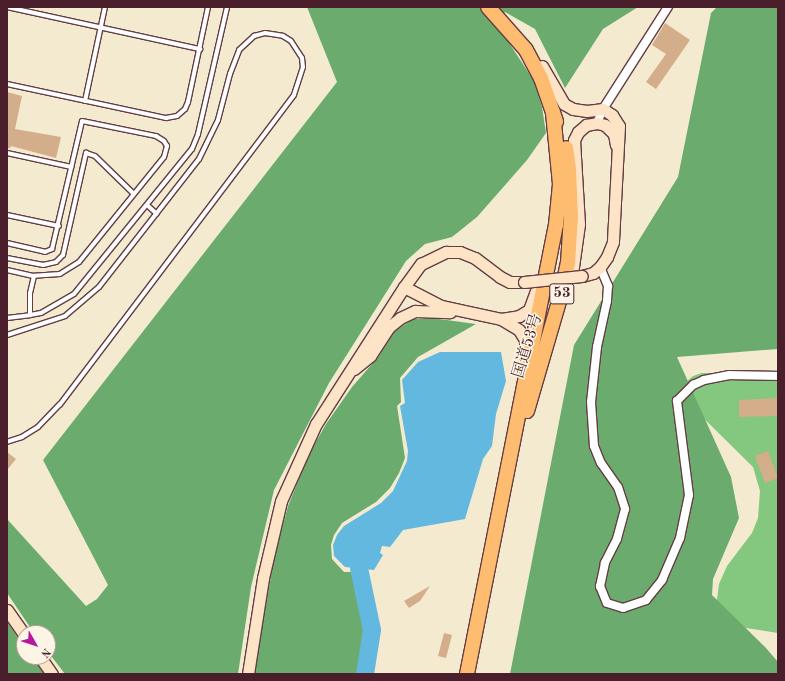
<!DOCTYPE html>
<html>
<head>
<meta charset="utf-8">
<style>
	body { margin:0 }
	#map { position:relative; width:785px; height:681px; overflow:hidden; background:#f3ead0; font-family:"Old Standard TT","Noto Serif JP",serif }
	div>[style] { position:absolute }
	.green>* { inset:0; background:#84c77f }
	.forest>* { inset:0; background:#6bac6e }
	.water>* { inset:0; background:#63b8df }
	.river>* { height:18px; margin:-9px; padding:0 9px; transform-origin:9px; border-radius:9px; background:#63b8df }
	.building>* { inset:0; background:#d4ad8a }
	.roads { filter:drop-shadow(1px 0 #633d44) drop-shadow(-1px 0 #633d44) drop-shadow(0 1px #633d44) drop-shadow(0 -1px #633d44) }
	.lane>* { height:4px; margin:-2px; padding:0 2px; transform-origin:2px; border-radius:2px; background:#fff }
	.street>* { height:8px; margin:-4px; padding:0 4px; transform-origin:4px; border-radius:4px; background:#fff }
	.secondary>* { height:11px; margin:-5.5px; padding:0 5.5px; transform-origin:5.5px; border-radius:5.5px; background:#fee4c6 }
	.highway>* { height:14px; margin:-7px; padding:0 7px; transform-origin:7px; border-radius:7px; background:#fdbc70 }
	.bridges { filter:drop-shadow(1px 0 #633d44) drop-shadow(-1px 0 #633d44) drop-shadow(0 1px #633d44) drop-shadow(0 -1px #633d44) }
	.secondary-bridge>* { height:11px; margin:-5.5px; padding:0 5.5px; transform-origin:5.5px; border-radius:5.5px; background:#fee4c6 }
	span { translate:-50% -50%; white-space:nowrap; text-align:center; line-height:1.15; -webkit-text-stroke:3px #fcf5e5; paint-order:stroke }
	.shield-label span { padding:1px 3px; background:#fcf5e5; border:1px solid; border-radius:3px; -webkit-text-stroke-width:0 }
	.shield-label { font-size:15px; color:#4a1f2b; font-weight:700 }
	.street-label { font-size:16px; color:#4a1f2b }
	.frame { position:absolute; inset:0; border:8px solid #4a1f2b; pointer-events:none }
	.north { position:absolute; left:16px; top:625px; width:40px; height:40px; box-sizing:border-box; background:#fcf5e5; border:1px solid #b59f9b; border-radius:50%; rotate:129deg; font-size:11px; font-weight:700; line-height:16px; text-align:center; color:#4a1f2b }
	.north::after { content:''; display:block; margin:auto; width:14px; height:18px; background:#b5179e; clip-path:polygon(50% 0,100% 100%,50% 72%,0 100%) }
</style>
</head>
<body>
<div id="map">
	<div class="green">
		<div style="clip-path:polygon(702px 373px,778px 373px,778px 633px,739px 627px,716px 607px,719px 584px,727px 566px,752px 533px,758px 518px,760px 491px,753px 467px,676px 391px,693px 376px)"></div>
	</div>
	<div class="forest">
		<div style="clip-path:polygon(307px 7px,638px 7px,603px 29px,565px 88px,535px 29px,505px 12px,496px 23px,534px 81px,542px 107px,546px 133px,527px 160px,477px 217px,452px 237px,425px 244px,406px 261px,329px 383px,274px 490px,251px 587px,238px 674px,65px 674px,48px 652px,48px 633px,34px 633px,7px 593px,7px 519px,86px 606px,97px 599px,108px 585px,43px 460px,337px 82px)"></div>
		<div style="clip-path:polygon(717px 7px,778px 7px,778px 349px,677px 357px,731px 477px,739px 518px,713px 579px,712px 595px,766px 648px,778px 662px,778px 674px,510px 674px,574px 345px,678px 177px,711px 13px)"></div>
		<div style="clip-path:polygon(413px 319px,439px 319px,476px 324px,418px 357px,400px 378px,401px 402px,397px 406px,405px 458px,399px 473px,390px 488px,376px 502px,342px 523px,334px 535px,331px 545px,332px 559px,344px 572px,355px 572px,367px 632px,360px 674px,254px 674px,274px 558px,288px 506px,309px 454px,326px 424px,352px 387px,379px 356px,395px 331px)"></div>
		<div style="clip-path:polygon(7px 622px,24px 646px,24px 657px,32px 657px,44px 674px,7px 674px)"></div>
	</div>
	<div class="water">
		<div style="clip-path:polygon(440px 352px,501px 352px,506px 381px,496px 414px,492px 446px,483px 459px,465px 519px,403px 530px,390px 547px,382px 546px,380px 553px,383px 555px,374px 570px,345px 567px,334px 556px,333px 545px,337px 535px,344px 526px,381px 503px,393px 491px,407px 461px,408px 451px,400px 406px,405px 403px,402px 380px,418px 362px)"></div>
	</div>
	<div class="river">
		<div style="left:359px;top:568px;width:63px;rotate:78.2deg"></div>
		<div style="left:372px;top:630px;width:45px;rotate:99deg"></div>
	</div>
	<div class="building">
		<div style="clip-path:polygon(665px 23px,690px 40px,656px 89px,646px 82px,666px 54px,652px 45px)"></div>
		<div style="clip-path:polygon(7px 92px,22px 96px,15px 129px,61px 137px,56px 158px,11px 146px,10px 148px,7px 148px)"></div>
		<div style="clip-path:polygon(778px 398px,778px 416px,739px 417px,739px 400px)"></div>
		<div style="clip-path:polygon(768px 451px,778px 478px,765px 483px,755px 456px)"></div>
		<div style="clip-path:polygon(7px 452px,16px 459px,7px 470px)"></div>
		<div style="clip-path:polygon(430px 586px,420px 601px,409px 608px,404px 601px)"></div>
		<div style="clip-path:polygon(444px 633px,452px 635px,446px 658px,438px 656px)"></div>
	</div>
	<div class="roads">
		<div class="lane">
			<div style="left:7px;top:7px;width:198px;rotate:12.3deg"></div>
			<div style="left:7px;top:84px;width:163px;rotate:12.1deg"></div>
			<div style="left:166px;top:118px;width:11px;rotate:-10deg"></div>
			<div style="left:177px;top:116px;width:11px;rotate:-41deg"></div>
			<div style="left:185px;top:109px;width:8px;rotate:-67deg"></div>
			<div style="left:188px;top:102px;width:97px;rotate:-78.1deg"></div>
			<div style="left:85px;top:101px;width:96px;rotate:-78deg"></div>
			<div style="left:7px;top:153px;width:66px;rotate:12.2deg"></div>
			<div style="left:147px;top:205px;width:13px;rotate:42deg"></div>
			<div style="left:7px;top:215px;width:53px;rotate:11.9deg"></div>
			<div style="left:7px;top:243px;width:39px;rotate:13deg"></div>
			<div style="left:45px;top:252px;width:8px;rotate:-23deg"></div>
			<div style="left:52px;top:249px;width:131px;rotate:-76.8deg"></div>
			<div style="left:82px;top:121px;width:76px;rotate:11.5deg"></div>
			<div style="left:156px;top:136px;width:9px;rotate:32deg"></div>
			<div style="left:164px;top:141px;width:6px;rotate:59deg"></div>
			<div style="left:167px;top:146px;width:11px;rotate:105deg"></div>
			<div style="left:164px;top:157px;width:135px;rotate:129deg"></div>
			<div style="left:79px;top:262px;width:22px;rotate:148deg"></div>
			<div style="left:60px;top:274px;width:26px;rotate:176deg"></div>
			<div style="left:7px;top:258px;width:37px;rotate:11deg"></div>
			<div style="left:43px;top:265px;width:13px;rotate:-13deg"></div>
			<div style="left:56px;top:262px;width:10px;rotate:-45deg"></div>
			<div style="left:63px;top:255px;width:105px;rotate:-77.3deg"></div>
			<div style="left:86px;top:153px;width:9px;rotate:18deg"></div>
			<div style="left:95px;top:156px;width:54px;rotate:44.3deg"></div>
			<div style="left:7px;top:270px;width:28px;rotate:13deg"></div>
			<div style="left:34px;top:276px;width:17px;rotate:103deg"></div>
			<div style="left:30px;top:293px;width:22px;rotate:90deg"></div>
			<div style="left:30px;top:315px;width:11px;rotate:-10deg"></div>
			<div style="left:41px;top:313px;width:38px;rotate:-30deg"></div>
			<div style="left:74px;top:294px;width:187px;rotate:-50.9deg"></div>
			<div style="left:192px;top:149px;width:16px;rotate:-68deg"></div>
			<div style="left:198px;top:134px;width:130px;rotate:-77.1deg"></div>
			<div style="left:7px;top:318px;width:23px;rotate:-7deg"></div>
			<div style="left:7px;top:335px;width:61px;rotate:-18.1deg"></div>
			<div style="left:65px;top:316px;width:45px;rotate:-40.5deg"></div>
			<div style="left:99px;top:287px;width:162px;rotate:-52deg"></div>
			<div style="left:199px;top:159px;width:43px;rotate:-64deg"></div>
			<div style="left:218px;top:120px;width:48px;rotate:-75.4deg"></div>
			<div style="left:230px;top:74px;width:26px;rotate:-69deg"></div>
			<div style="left:239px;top:50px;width:21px;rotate:-43deg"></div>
			<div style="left:254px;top:36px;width:11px;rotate:-15deg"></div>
			<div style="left:265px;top:33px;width:18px;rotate:9deg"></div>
			<div style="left:283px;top:36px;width:9px;rotate:32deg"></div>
			<div style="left:291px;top:41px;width:20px;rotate:57deg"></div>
			<div style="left:302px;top:58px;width:9px;rotate:84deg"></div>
			<div style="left:303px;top:67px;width:29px;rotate:108deg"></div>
			<div style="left:294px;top:95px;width:388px;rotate:127.1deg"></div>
			<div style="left:60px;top:404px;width:32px;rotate:134deg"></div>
			<div style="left:38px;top:427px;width:19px;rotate:148deg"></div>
			<div style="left:22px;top:437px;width:16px;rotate:162deg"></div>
		</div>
		<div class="street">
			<div style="left:597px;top:123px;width:15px;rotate:-67deg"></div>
			<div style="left:603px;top:109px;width:121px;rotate:-57.5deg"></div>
			<div style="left:600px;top:267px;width:21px;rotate:67deg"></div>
			<div style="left:608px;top:286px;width:15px;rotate:94deg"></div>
			<div style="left:607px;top:301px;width:47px;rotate:102.3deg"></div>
			<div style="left:597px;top:347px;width:55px;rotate:96.2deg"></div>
			<div style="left:591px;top:402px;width:44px;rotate:86.1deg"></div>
			<div style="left:594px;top:446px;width:18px;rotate:68deg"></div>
			<div style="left:601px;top:463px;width:29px;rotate:55deg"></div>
			<div style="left:618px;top:487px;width:23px;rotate:72deg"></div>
			<div style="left:625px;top:509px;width:31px;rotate:105deg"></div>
			<div style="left:617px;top:539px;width:27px;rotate:117deg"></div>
			<div style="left:605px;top:563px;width:24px;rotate:102deg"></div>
			<div style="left:600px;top:586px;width:18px;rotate:68deg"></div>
			<div style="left:607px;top:603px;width:17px;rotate:17deg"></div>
			<div style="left:623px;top:608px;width:24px;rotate:-19deg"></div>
			<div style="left:646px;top:600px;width:26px;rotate:-51deg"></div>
			<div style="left:662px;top:580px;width:46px;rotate:-66.8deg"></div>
			<div style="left:680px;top:538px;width:44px;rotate:-78.2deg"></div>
			<div style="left:689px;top:495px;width:95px;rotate:-97.3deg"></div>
			<div style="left:677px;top:401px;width:23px;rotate:-45deg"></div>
			<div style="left:693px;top:385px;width:12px;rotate:-24deg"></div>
			<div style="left:704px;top:380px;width:26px;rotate:-11deg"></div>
			<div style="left:730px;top:375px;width:48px;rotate:1.2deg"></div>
		</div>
		<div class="secondary">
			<div style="left:542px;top:66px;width:44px;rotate:59.9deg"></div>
			<div style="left:564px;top:104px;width:10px;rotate:29deg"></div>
			<div style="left:573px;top:109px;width:14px;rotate:8deg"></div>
			<div style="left:587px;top:111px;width:16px;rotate:-7deg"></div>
			<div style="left:603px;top:109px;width:11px;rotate:34deg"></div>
			<div style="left:612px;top:115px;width:13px;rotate:58deg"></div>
			<div style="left:619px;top:126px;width:116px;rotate:93deg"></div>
			<div style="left:613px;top:242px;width:16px;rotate:112deg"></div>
			<div style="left:607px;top:257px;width:12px;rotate:125deg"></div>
			<div style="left:600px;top:267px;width:9px;rotate:139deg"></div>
			<div style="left:593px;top:273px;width:11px;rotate:165deg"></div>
			<div style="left:572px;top:274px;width:50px;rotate:-82deg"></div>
			<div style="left:579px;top:224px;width:84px;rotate:-93.4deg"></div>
			<div style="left:574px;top:140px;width:9px;rotate:-63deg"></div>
			<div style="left:578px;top:132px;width:11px;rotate:-41deg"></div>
			<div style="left:586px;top:125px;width:11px;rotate:-10deg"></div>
			<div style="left:597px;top:123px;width:8px;rotate:14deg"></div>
			<div style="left:605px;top:125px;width:13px;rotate:45deg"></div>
			<div style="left:614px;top:134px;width:11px;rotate:80deg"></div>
			<div style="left:404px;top:287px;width:42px;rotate:27.2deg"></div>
			<div style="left:441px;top:306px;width:61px;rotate:12.2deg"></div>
			<div style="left:501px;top:319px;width:18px;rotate:-9deg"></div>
			<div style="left:519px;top:316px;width:12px;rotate:-31deg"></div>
			<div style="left:529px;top:310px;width:27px;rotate:-70deg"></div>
			<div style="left:501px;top:319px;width:21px;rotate:31deg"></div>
			<div style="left:519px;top:330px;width:12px;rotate:59deg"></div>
			<div style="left:525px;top:340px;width:18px;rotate:90deg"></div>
			<div style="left:354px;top:369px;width:21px;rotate:-39deg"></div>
			<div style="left:370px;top:356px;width:35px;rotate:-57deg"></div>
			<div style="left:389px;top:327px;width:14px;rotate:-39deg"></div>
			<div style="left:400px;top:318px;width:17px;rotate:-25deg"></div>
			<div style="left:415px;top:311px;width:35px;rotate:2deg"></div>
			<div style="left:7px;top:610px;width:29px;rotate:55deg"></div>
			<div style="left:40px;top:657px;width:21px;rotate:55deg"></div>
			<div style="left:248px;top:674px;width:97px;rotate:-81.1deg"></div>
			<div style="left:263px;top:578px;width:79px;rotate:-76.8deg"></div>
			<div style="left:281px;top:501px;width:85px;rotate:-65.6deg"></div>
			<div style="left:316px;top:424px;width:163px;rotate:-57.3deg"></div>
			<div style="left:404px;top:287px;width:29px;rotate:-54deg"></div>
			<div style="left:421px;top:264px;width:28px;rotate:-26deg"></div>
			<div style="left:446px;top:252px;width:14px"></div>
			<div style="left:460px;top:252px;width:16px;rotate:22deg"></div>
			<div style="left:475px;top:258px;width:31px;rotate:37deg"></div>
			<div style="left:500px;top:277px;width:11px;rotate:27deg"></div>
			<div style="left:510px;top:282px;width:14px"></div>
		</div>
		<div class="highway">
			<div style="left:488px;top:7px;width:57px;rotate:48.5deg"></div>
			<div style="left:526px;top:50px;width:32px;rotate:62deg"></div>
			<div style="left:541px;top:78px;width:46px;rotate:70.8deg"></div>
			<div style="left:527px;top:411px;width:121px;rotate:-73.7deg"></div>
			<div style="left:561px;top:295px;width:33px;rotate:-78deg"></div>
			<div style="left:568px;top:263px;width:46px;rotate:-86.3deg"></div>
			<div style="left:571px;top:217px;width:48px;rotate:-92.4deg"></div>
			<div style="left:569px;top:169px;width:21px;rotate:-98deg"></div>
			<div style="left:467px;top:674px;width:458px;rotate:-78.8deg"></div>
			<div style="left:556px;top:225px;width:41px;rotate:-84.4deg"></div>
			<div style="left:560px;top:184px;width:72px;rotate:-95.6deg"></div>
		</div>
	</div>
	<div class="bridges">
		<div class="secondary-bridge">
			<div style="left:524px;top:282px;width:58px;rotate:-5.9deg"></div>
		</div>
	</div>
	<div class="shield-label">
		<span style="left:562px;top:294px">53</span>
	</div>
	<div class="street-label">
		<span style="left:528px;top:346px;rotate:-73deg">国道53号</span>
	</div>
	<div class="frame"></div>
	<div class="north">N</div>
</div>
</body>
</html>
